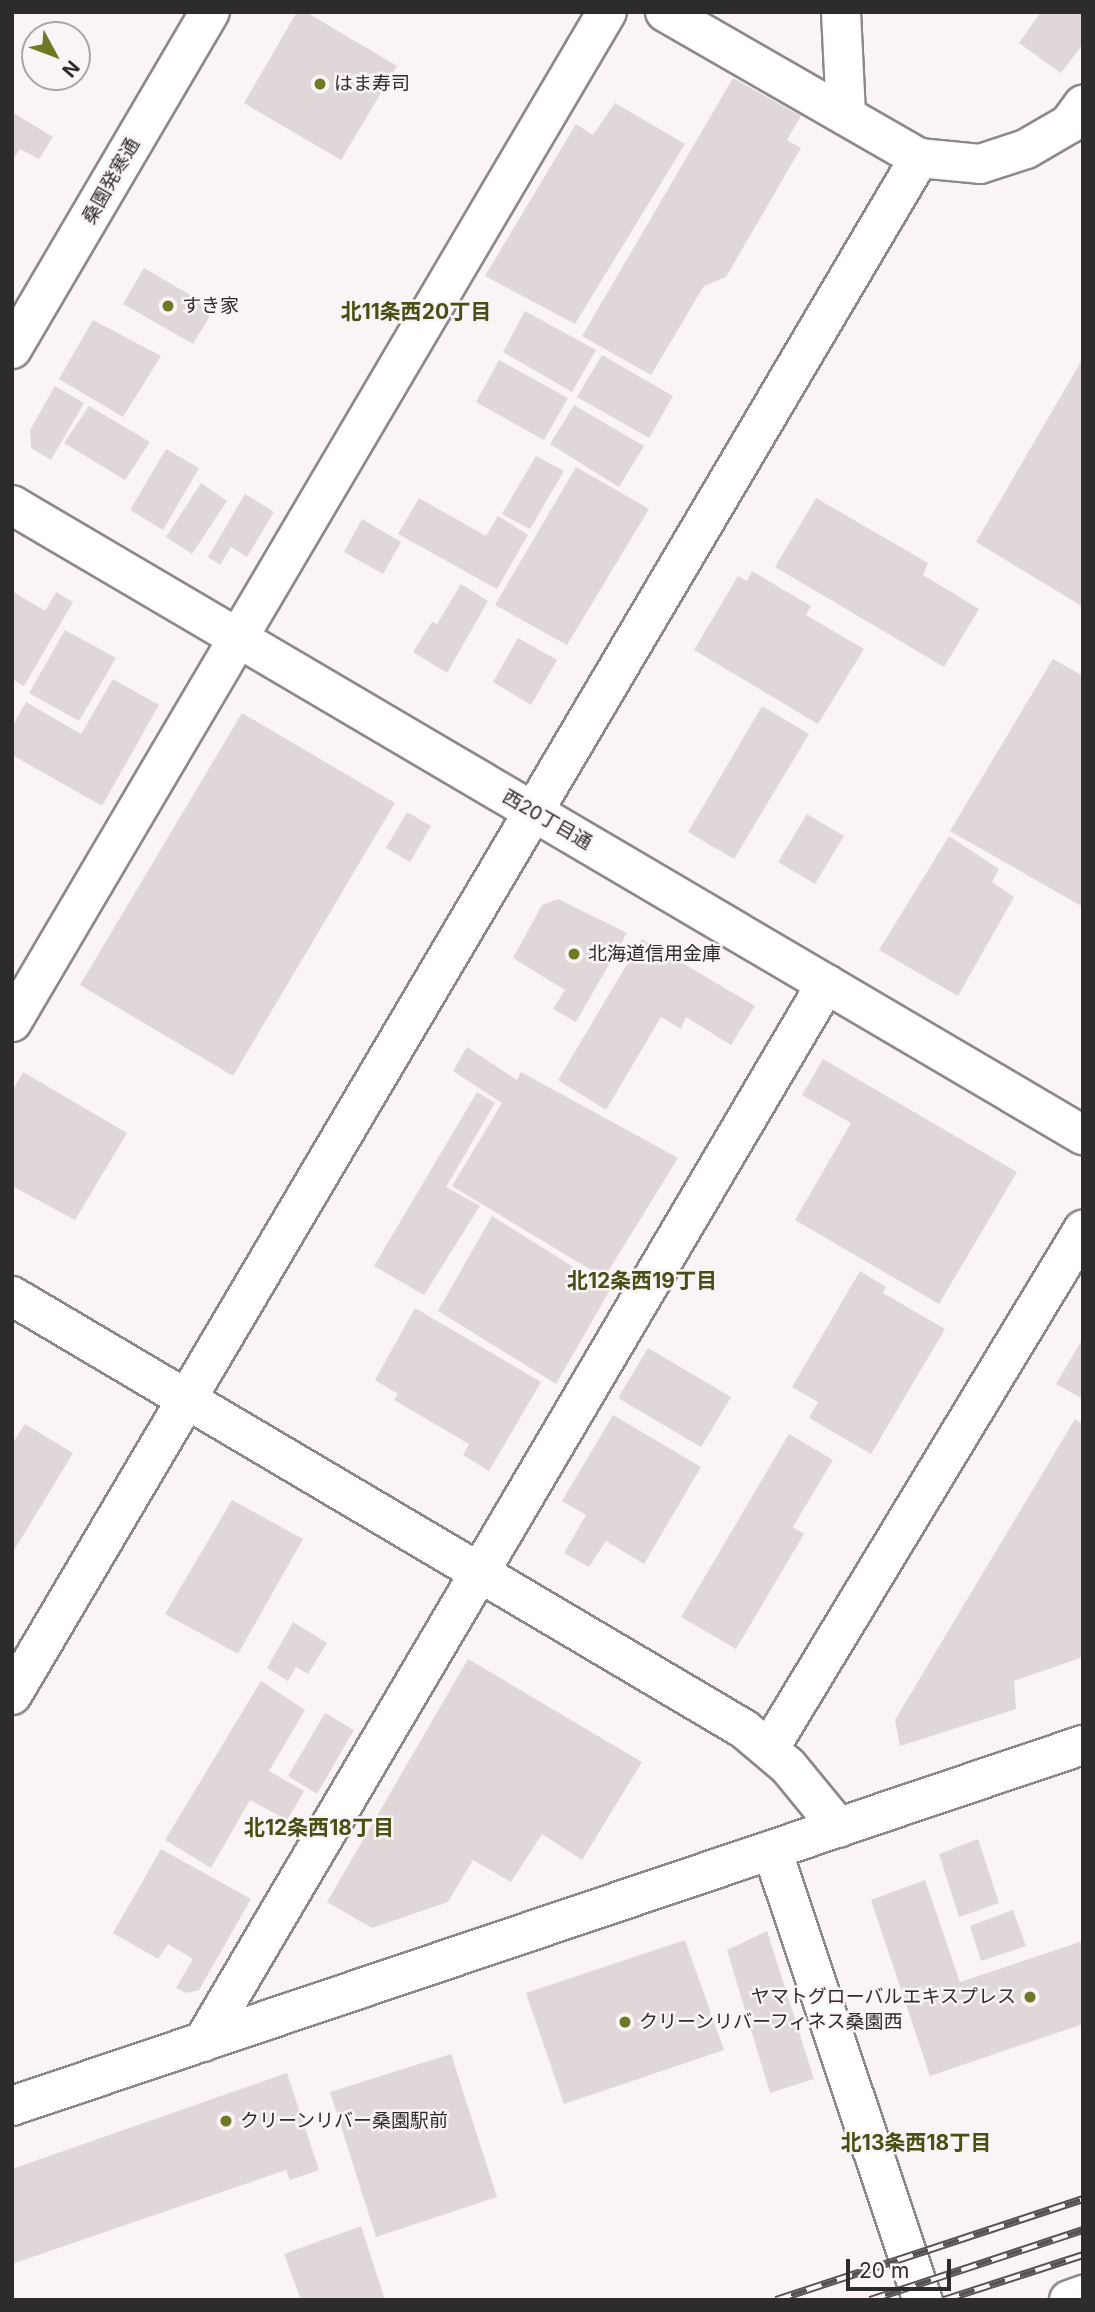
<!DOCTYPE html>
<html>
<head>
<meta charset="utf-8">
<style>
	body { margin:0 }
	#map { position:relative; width:1095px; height:2312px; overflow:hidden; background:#fbf4f7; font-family:Inter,"Noto Sans JP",sans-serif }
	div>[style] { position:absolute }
	.building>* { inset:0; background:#e0d8d8 }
	.roads { filter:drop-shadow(2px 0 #8f888b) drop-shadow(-2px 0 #8f888b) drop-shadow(0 2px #8f888b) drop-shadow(0 -2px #8f888b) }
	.minor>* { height:38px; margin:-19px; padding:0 19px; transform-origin:19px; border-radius:19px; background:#fff }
	.rail>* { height:8px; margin-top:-4px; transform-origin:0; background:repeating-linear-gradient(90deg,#fbf4f7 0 16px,#555154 0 32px); box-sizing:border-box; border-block:2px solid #555154 }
	.dots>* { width:19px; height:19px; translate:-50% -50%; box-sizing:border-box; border:4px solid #fbf4f7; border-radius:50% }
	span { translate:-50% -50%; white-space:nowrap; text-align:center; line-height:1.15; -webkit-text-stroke:5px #fbf4f7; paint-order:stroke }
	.poi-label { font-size:19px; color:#2e2b2d }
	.left { translate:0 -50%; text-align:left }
	.right { translate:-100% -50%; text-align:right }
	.street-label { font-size:19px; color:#2e2b2d }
	.neighbourhood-label { font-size:21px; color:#484f15; font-weight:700 }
	.frame { position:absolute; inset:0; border:14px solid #2e2b2d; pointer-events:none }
	.north { position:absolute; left:21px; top:21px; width:70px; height:70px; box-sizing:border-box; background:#fbf4f7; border:2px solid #a9a4a6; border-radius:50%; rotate:131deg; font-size:19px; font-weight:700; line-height:28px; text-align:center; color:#2e2b2d }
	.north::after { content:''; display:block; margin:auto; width:24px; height:32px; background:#6f7924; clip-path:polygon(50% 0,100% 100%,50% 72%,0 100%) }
	.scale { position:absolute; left:846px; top:2259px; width:105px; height:32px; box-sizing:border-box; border:4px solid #2e2b2d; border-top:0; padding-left:9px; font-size:21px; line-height:24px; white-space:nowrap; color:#2e2b2d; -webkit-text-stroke:5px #fbf4f7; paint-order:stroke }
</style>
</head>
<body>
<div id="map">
	<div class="building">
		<div style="clip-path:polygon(297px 12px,306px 12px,397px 66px,341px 160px,244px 103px)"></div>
		<div style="clip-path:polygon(1041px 12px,1083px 12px,1083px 44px,1061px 73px,1019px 43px)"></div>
		<div style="clip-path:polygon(733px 78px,801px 116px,787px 140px,801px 148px,726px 277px,704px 286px,651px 375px,582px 336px)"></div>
		<div style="clip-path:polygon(615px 103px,685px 144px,575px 324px,485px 276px,576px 124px,593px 135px)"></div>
		<div style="clip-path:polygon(12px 112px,53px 137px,39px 159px,20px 149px,12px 161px)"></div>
		<div style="clip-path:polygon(144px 268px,214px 309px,193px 344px,123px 304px)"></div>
		<div style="clip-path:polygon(525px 311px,596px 350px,572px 392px,503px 352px)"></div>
		<div style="clip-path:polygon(93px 320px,161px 356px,123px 417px,59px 379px)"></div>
		<div style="clip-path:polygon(602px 355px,673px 396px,649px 438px,577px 397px)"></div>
		<div style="clip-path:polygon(1083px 358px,1083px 607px,976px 542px)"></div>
		<div style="clip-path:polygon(499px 360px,568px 398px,544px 440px,476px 402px)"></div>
		<div style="clip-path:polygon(55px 386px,84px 403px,51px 460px,31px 448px,30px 430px)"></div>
		<div style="clip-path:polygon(574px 405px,644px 446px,619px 487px,550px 444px)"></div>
		<div style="clip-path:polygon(89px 406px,150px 442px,125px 480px,64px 443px)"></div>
		<div style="clip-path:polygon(166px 449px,199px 468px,163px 530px,130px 510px)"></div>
		<div style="clip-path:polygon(536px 456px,564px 471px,530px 529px,502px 514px)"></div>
		<div style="clip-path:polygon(576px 467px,649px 509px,567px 645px,495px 605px)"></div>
		<div style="clip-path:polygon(201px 483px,227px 501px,192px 554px,166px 537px)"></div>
		<div style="clip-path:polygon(245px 494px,274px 512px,247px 557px,231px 547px,220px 565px,208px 557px)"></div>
		<div style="clip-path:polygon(419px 498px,486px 536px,498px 516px,528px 535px,497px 589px,398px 534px)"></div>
		<div style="clip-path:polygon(816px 498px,928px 563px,923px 575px,979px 609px,944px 667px,775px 567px)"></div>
		<div style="clip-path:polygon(362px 519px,401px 542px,383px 574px,344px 552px)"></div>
		<div style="clip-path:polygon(752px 571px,811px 606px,806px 615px,864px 649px,818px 724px,694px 650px,738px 576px,747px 581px)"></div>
		<div style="clip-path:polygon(461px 584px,488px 601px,447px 673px,413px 652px,432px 622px,437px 624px)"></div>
		<div style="clip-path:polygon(12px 591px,45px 611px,56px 592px,73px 602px,24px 686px,12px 679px)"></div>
		<div style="clip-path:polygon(65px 630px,116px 658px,79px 721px,29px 693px)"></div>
		<div style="clip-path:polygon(518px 638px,557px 660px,531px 705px,493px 682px)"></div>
		<div style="clip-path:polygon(1053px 659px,1083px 676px,1083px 907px,950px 831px)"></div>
		<div style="clip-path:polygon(113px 679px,159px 705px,102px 806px,12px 755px,12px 727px,26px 702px,81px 734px)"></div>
		<div style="clip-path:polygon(762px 706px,809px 734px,734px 859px,688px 832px)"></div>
		<div style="clip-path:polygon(242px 713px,395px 803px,233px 1076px,80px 985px)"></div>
		<div style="clip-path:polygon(407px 812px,431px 826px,410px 862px,386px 848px)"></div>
		<div style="clip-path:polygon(807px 814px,844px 836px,815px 884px,778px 862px)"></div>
		<div style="clip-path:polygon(949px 836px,999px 869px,992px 882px,1014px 897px,958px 996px,879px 950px)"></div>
		<div style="clip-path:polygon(558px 899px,627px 933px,576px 1022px,553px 1009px,565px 990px,513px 958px,542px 905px)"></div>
		<div style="clip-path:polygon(642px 939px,755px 1006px,731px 1045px,686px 1017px,681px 1029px,661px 1017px,606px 1110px,558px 1080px)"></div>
		<div style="clip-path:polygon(467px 1047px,517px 1080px,521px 1072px,678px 1158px,604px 1278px,452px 1186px,502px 1103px,453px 1071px)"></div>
		<div style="clip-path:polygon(823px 1059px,1017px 1172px,939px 1304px,795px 1220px,851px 1123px,802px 1095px)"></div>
		<div style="clip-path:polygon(23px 1072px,127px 1133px,75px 1220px,12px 1186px,12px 1091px)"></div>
		<div style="clip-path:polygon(477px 1092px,495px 1103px,446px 1187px,480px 1206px,424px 1295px,374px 1266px)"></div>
		<div style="clip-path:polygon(492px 1216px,610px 1290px,556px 1384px,438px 1311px)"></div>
		<div style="clip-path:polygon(860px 1271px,886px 1287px,883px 1293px,945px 1329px,871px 1454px,809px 1418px,818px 1402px,792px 1387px)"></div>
		<div style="clip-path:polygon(415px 1308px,541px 1382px,489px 1471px,463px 1455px,469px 1444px,394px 1400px,398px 1394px,375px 1380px)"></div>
		<div style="clip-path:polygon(1083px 1338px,1083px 1399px,1056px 1384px)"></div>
		<div style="clip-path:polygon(648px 1348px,731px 1397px,701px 1447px,618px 1398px)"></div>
		<div style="clip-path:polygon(613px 1415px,701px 1467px,644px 1564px,606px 1541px,589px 1567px,564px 1553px,586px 1515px,562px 1501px)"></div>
		<div style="clip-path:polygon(1075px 1419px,1083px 1424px,1083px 1657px,1014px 1681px,1016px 1709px,900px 1746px,895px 1720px)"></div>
		<div style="clip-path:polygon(25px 1424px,73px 1453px,12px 1554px,12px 1444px)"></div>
		<div style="clip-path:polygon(789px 1434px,833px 1460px,793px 1527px,804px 1534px,736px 1649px,681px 1617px)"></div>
		<div style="clip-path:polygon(232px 1500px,303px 1539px,238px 1654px,165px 1614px)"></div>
		<div style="clip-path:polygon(293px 1622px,327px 1643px,308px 1674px,296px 1667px,288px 1681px,267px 1668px)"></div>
		<div style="clip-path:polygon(468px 1659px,642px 1762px,582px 1860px,542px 1834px,511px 1882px,473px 1860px,448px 1902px,372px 1928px,327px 1902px)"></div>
		<div style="clip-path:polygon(261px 1681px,305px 1710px,269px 1771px,304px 1791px,287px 1820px,250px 1800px,211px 1868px,165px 1840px)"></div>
		<div style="clip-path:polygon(325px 1713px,354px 1730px,317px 1794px,288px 1776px)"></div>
		<div style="clip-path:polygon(978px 1839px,999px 1903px,959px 1917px,939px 1854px)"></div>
		<div style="clip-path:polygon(161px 1849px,251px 1899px,199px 1990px,186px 1993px,176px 1988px,193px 1959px,168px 1944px,158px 1959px,113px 1933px)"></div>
		<div style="clip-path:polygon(925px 1880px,960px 1982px,1083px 1941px,1083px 2024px,930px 2076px,871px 1900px)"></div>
		<div style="clip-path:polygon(1013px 1910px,1026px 1946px,981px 1961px,970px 1926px)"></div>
		<div style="clip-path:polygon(767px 1931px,814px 2079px,770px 2093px,727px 1950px)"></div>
		<div style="clip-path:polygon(685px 1940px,724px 2050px,564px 2104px,526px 1993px)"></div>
		<div style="clip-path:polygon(451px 2054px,497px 2197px,376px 2237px,330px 2092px)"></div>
		<div style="clip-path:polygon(287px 2073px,319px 2170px,290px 2180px,286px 2170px,12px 2264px,12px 2169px)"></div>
		<div style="clip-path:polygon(361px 2226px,385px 2300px,301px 2300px,284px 2254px)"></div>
	</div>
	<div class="roads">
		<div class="minor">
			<div style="left:665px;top:12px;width:293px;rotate:29.9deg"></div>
			<div style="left:919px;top:158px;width:61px;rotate:5.6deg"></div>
			<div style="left:980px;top:164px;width:48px;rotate:-18.1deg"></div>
			<div style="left:1026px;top:149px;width:50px;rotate:-30.2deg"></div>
			<div style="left:1069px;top:124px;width:24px;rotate:-54deg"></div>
			<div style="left:841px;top:12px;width:104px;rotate:87.2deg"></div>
			<div style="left:12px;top:349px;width:391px;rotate:-59.6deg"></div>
			<div style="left:12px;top:505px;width:1243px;rotate:30.47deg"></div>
			<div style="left:12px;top:1022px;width:1172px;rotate:-59.5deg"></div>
			<div style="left:12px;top:1296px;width:850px;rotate:30.61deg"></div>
			<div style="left:744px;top:1729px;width:57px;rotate:40.1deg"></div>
			<div style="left:788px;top:1766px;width:80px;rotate:50.6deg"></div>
			<div style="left:12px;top:1695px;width:1785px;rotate:-59.45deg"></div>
			<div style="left:769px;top:1749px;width:607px;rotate:-58.83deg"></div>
			<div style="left:772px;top:1850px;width:475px;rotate:71.5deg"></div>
			<div style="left:203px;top:2042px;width:1228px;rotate:-59.51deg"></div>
			<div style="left:12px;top:2106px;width:1130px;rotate:-18.63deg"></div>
			<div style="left:1069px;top:2300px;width:15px;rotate:-20deg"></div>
		</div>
	</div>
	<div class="rail">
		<div style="left:776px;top:2300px;width:323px;rotate:-18.2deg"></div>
		<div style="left:870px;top:2300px;width:224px;rotate:-18.2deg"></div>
		<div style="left:944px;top:2300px;width:146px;rotate:-17.9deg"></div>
	</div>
	<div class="dots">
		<div style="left:320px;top:84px;background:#6f7924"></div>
		<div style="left:168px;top:306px;background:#6f7924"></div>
		<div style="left:574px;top:954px;background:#6f7924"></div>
		<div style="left:1030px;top:1997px;background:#6f7924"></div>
		<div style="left:625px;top:2022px;background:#6f7924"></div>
		<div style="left:226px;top:2121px;background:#6f7924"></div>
	</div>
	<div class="poi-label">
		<span class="left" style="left:334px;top:84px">はま寿司</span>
		<span class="left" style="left:182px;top:306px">すき家</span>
		<span class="left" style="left:588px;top:954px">北海道信用金庫</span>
		<span class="right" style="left:1016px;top:1997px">ヤマトグローバルエキスプレス</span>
		<span class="left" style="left:639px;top:2022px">クリーンリバーフィネス桑園西</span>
		<span class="left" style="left:240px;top:2121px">クリーンリバー桑園駅前</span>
	</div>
	<div class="street-label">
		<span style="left:111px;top:181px;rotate:-60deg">桑園発寒通</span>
		<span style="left:547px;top:820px;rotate:30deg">西20丁目通</span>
	</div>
	<div class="neighbourhood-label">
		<span style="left:416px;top:312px">北11条西20丁目</span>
		<span style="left:642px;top:1281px">北12条西19丁目</span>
		<span style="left:319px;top:1828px">北12条西18丁目</span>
		<span style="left:916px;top:2143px">北13条西18丁目</span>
	</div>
	<div class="frame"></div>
	<div class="north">N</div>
	<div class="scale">20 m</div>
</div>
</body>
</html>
